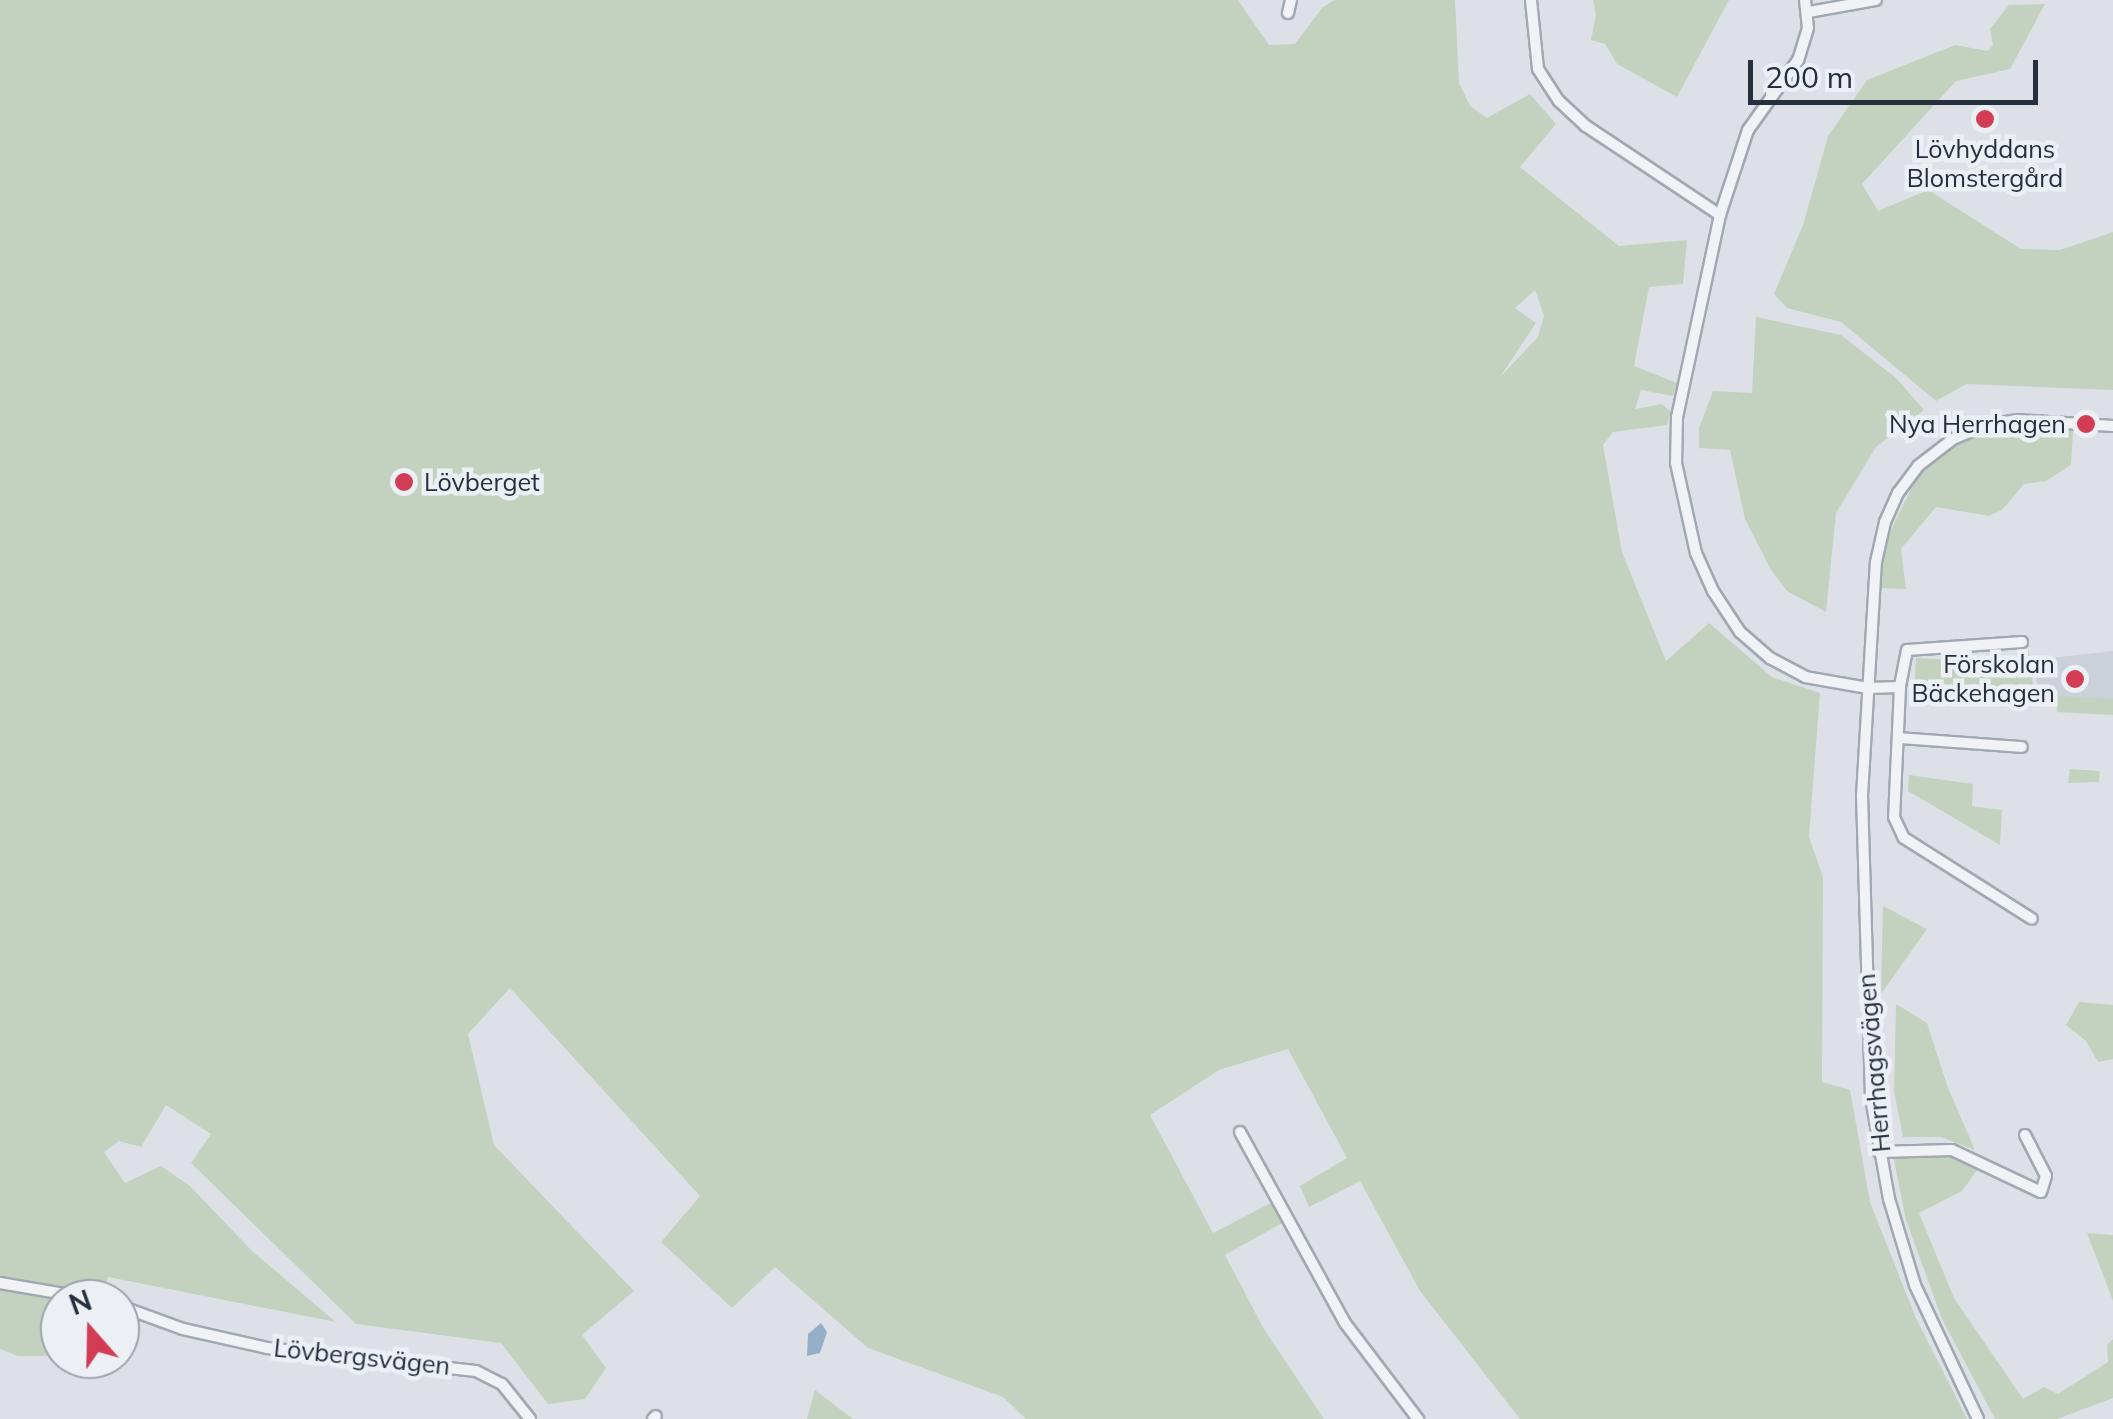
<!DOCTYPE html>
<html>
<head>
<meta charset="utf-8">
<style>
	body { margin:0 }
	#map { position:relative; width:2113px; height:1419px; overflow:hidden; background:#dde1e7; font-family:Mulish,sans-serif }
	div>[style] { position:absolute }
	.built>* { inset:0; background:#cbd0d9 }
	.green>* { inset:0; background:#c3d2be }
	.water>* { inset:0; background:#96afc9 }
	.roads { filter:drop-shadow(2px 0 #a2a8b1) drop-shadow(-2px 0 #a2a8b1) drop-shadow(0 2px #a2a8b1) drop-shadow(0 -2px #a2a8b1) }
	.minor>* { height:10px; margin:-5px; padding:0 5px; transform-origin:5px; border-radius:5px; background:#f0f2f6 }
	.dots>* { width:28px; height:28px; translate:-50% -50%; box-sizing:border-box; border:5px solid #ecf0f5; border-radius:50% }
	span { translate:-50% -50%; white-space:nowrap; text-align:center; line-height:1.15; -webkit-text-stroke:9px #ecf0f5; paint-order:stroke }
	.poi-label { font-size:25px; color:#262f3e }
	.right { translate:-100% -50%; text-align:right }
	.left { translate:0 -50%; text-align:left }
	.street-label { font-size:25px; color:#262f3e }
	.north { position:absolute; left:40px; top:1279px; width:100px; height:100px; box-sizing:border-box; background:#ecf0f5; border:2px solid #9da3ac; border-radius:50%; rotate:340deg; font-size:28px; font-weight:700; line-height:40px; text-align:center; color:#262f3e }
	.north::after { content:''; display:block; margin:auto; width:35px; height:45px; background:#d23c54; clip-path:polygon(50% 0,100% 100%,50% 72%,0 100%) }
	.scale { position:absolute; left:1748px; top:60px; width:290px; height:45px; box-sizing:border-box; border:5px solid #262f3e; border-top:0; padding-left:12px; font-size:30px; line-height:35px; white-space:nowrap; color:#262f3e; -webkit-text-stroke:8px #ecf0f5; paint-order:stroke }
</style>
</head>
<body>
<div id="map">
	<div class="built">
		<div style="clip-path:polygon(2113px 651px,2113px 700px,2040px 698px,2033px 660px)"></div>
	</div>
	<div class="green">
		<div style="clip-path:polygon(evenodd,0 0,1238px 0,1269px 45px,1295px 44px,1322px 8px,1334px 0,1455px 0,1459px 83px,1470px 106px,1487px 118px,1530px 94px,1556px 124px,1520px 167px,1619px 246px,1687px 240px,1683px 284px,1649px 287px,1634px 366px,1677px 383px,1673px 396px,1641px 390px,1635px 409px,1662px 404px,1671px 412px,1667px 425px,1613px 432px,1603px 445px,1622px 552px,1666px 661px,1709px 623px,1772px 677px,1820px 693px,1809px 837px,1823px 877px,1822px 1082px,1850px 1090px,1870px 1202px,1915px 1316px,1967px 1419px,1520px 1419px,1420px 1291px,1360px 1181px,1309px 1207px,1300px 1186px,1347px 1158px,1288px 1049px,1219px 1070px,1150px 1115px,1213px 1233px,1271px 1203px,1284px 1222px,1225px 1255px,1264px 1329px,1324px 1419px,1026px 1419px,1003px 1397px,868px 1348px,775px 1267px,732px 1308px,661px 1242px,700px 1196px,510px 988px,468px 1034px,494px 1145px,634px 1291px,582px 1335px,606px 1368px,585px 1399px,548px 1404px,501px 1343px,356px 1324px,191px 1163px,211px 1134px,166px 1105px,141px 1147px,119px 1141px,104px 1152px,125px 1183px,161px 1166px,190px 1186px,252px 1251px,336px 1322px,108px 1277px,101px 1299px,60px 1299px,60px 1356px,18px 1356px,0 1349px,0 0,1535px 290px,1544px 316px,1538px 337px,1500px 377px,1536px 323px,1515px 308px,1535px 290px)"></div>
		<div style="clip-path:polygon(1593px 0,1729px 0,1677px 97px,1617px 64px,1605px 44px,1591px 40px,1596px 15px)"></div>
		<div style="clip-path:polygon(2045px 4px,2010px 69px,1956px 81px,1862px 184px,1878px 211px,1928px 190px,2021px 249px,2060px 250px,2113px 232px,2113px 390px,1966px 384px,1936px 401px,1841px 322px,1787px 308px,1774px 294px,1803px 225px,1828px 136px,1867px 80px,1955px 45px,1988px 51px,1993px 45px,1990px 29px,2009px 5px)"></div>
		<div style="clip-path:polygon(1756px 317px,1841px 335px,1896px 378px,1924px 410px,1876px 447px,1836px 513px,1826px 612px,1787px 591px,1771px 570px,1745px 519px,1730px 450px,1699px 448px,1699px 428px,1713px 391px,1752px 393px)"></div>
		<div style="clip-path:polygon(2023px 425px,2073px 431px,2071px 465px,2046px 481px,2024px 484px,2002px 510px,1989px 516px,1936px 507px,1901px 549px,1906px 589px,1878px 588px,1890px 532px,1916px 479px,1942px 455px,1976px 434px)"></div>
		<div style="clip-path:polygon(2029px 651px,2035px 702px,1914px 696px,1916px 658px,2015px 663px)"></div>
		<div style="clip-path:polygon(2056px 696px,2113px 699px,2113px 715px,2057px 712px)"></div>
		<div style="clip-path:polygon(2070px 769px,2100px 771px,2099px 782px,2068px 783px)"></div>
		<div style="clip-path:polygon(1909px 775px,1973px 784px,1972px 806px,2002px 810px,2000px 845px,1908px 791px)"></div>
		<div style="clip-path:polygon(1883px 906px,1927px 929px,1881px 994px)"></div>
		<div style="clip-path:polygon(2079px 1002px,2113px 1005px,2113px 1059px,2098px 1062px,2086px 1041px,2066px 1025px)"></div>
		<div style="clip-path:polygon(1896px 1004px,1927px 1023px,1948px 1088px,1975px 1150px,1941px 1137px,1903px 1137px,1894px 1091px)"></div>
		<div style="clip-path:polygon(1934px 1150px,1958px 1156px,1978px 1169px,1962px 1191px,1919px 1213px,1954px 1298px,2023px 1399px,2044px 1387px,2058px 1394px,2108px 1362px,2107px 1345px,2113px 1339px,2113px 1398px,2057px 1419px,1995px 1419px,1942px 1319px,1906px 1220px,1893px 1155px)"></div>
		<div style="clip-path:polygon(2087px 1233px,2113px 1235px,2113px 1301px)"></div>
		<div style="clip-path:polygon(815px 1390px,853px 1419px,807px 1419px)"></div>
	</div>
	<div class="water">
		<div style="clip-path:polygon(821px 1323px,827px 1332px,820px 1353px,807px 1356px,808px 1334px)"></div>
	</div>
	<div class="roads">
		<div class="minor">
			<div style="left:1531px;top:0;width:69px;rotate:84.2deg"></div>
			<div style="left:1538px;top:69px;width:38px;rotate:57deg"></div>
			<div style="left:1559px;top:101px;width:37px;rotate:43deg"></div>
			<div style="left:1586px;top:126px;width:161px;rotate:33.6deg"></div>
			<div style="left:1805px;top:0;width:28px;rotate:84deg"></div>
			<div style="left:1808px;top:28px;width:34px;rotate:107deg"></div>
			<div style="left:1798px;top:60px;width:86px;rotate:125.5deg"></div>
			<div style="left:1748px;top:130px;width:89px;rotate:108.2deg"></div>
			<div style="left:1720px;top:215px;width:207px;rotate:102deg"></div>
			<div style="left:1677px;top:417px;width:46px;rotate:91.2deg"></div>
			<div style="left:1676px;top:463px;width:92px;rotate:77.5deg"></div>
			<div style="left:1696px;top:553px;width:42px;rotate:65.9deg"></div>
			<div style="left:1713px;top:591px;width:49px;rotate:56.6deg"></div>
			<div style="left:1740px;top:632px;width:40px;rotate:41deg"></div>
			<div style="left:1770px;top:658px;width:40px;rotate:28deg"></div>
			<div style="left:1805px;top:677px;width:64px;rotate:9.9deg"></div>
			<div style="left:1868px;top:688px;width:32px;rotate:-2deg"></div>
			<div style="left:1809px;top:12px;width:68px;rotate:-10.2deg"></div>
			<div style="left:1288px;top:13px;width:13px;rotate:-77deg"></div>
			<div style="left:2022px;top:642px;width:115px;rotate:176deg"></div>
			<div style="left:1907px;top:650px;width:38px;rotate:101deg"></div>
			<div style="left:1900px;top:687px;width:130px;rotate:92.6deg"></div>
			<div style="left:1894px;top:817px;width:23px;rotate:65deg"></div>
			<div style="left:1904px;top:838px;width:151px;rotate:32.3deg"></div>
			<div style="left:1899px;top:738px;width:123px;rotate:4.2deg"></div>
			<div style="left:1240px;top:1132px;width:218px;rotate:61.2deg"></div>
			<div style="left:1345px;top:1323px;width:121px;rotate:52.8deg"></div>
			<div style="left:1879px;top:1152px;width:73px;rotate:-1.6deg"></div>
			<div style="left:1952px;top:1150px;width:98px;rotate:25.3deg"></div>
			<div style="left:2041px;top:1192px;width:17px;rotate:-73deg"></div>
			<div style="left:2046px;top:1176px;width:46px;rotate:-117.1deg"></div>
			<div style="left:0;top:1283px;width:95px;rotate:9.7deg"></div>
			<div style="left:120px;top:1306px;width:67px;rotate:20.1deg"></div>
			<div style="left:183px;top:1329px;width:86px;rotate:12.7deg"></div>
			<div style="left:267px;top:1348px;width:210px;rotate:6.3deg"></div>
			<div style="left:476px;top:1371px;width:29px;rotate:27deg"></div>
			<div style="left:502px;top:1384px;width:45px;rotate:51.3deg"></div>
			<div style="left:653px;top:1419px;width:4px;rotate:-45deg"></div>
			<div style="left:1978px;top:1419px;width:148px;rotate:-115.2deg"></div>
			<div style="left:1915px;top:1285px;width:90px;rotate:-106.8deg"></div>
			<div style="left:1889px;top:1199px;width:103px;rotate:-100.1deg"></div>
			<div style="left:1871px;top:1098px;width:302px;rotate:-91.7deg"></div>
			<div style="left:1862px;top:796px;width:234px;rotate:-86.6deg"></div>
			<div style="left:1876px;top:562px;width:41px;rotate:-77.3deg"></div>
			<div style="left:1885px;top:522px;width:32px;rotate:-66deg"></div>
			<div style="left:1898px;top:493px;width:34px;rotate:-53deg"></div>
			<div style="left:1918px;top:466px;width:44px;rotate:-37.6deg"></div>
			<div style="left:1953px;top:439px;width:36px;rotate:-23deg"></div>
			<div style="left:1986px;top:425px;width:31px;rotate:-9deg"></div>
			<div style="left:2017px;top:420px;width:96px;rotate:3.6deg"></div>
		</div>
	</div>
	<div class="dots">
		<div style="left:1985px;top:119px;background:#d23c54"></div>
		<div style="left:2086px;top:424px;background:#d23c54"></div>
		<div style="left:404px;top:482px;background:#d23c54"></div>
		<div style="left:2075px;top:679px;background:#d23c54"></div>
	</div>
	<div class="poi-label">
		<span style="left:1985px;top:164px">Lövhyddans<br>Blomstergård</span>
		<span class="right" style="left:2066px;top:424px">Nya Herrhagen</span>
		<span class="left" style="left:424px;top:482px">Lövberget</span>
		<span class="right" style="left:2055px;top:679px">Förskolan<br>Bäckehagen</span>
	</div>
	<div class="street-label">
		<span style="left:1874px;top:1063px;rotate:-95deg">Herrhagsvägen</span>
		<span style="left:362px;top:1357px;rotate:6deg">Lövbergsvägen</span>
	</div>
	<div class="north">N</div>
	<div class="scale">200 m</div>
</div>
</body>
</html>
